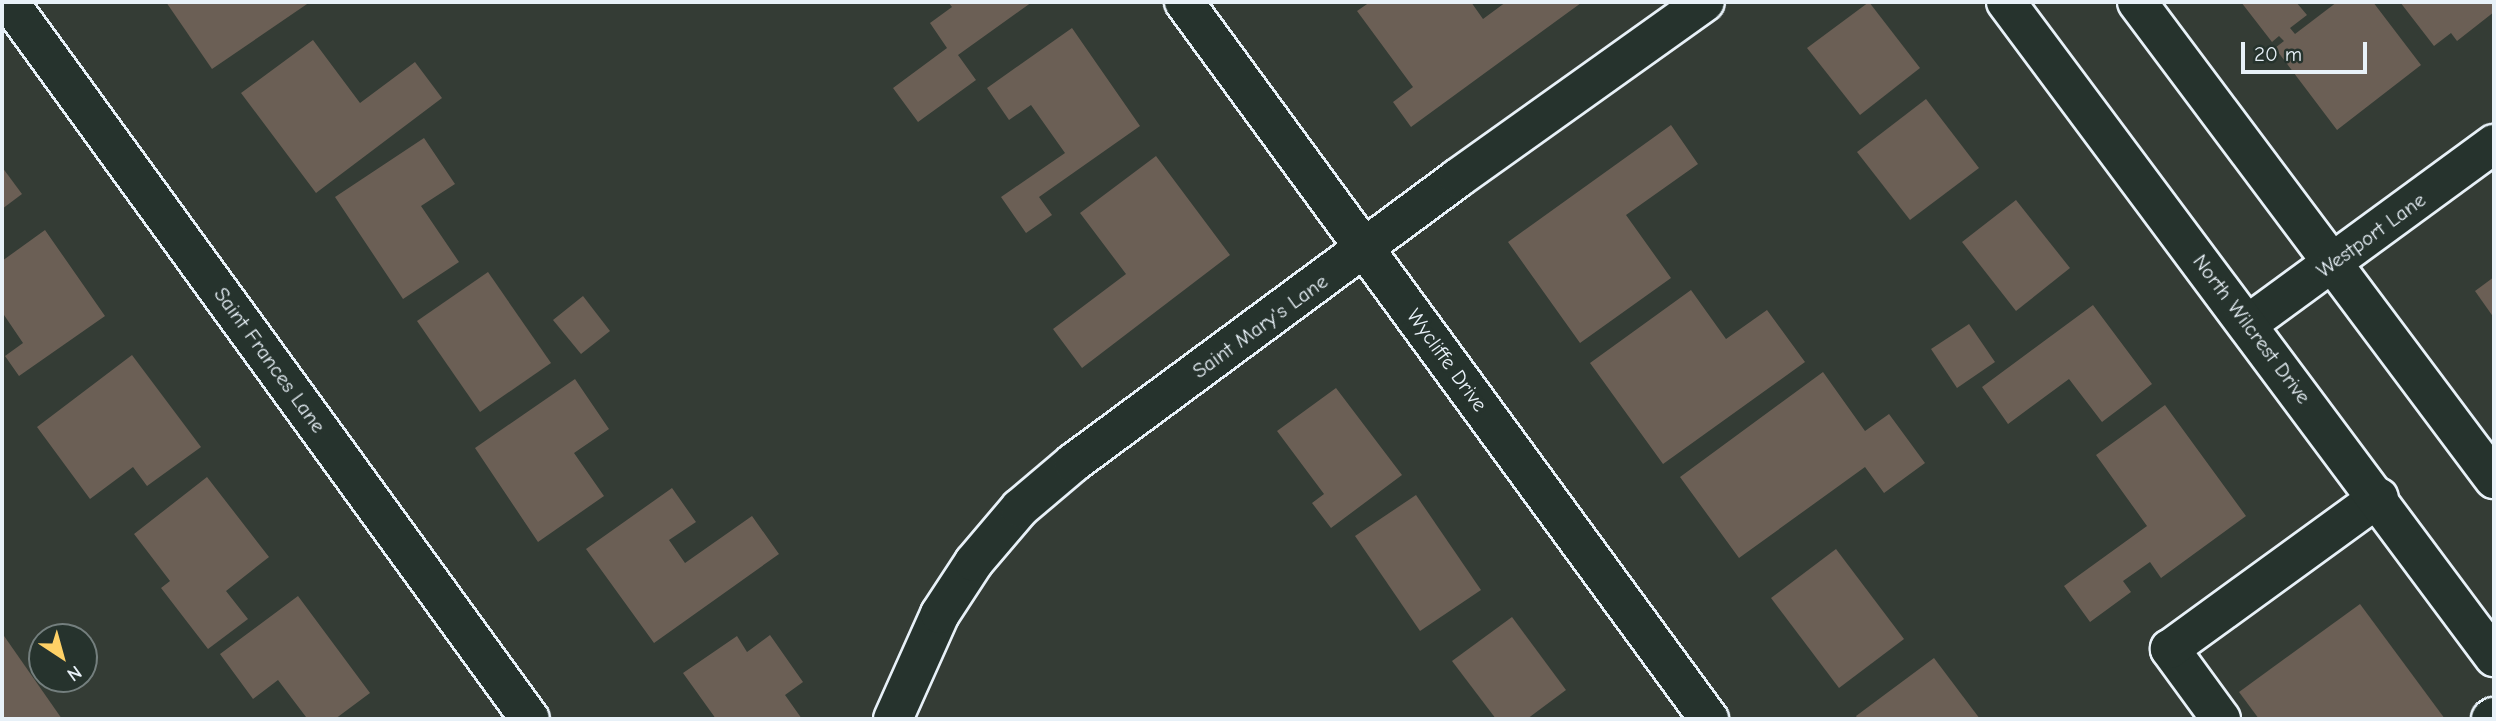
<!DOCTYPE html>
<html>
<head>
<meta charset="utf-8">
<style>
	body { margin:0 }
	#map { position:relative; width:2496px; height:721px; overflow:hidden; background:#343c35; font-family:"Comic Neue",sans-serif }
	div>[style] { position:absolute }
	.building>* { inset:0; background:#6b5f55 }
	.roads { filter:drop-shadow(2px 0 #e8f1f8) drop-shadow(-2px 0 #e8f1f8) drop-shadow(0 2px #e8f1f8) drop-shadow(0 -2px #e8f1f8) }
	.minor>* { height:38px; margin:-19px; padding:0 19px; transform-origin:19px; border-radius:19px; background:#26332d }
	.major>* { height:38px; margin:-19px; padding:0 19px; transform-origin:19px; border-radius:19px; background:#26332d }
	span { translate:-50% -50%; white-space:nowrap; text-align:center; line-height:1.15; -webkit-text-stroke:7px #26332d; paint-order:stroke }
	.street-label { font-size:21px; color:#e8f1f8 }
	.frame { position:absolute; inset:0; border:4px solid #e8f1f8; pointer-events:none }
	.north { position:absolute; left:28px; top:623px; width:70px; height:70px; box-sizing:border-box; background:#26332d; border:2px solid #747f7e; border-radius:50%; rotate:144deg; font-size:19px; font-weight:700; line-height:28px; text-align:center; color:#e8f1f8 }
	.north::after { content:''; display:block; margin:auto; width:24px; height:32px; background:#ffd166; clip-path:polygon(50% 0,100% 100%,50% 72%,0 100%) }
	.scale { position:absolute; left:2241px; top:42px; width:126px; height:32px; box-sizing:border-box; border:4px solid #e8f1f8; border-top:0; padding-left:9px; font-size:21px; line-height:24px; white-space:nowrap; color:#e8f1f8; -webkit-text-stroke:5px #26332d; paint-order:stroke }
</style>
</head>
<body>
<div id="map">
	<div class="building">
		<div style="clip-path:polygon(166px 2px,310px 2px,212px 69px)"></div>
		<div style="clip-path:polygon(948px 2px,1032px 2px,958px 55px,976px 80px,918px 122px,893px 88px,947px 48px,930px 23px,952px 7px)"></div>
		<div style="clip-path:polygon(1370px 2px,1471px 2px,1483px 19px,1506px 2px,1581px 3px,1411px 127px,1393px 102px,1413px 87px,1357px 11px)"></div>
		<div style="clip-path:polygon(1869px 2px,1920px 68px,1860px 115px,1807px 48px)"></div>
		<div style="clip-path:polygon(2241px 2px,2296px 2px,2307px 15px,2290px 28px,2295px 34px,2337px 2px,2373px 2px,2421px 65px,2337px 130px,2275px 48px,2284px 41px,2279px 36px,2272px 42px)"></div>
		<div style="clip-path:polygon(2400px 2px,2494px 2px,2494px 12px,2457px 41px,2451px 33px,2434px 46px)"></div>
		<div style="clip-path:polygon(1072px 28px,1140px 126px,1039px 197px,1052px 215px,1026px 233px,1001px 197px,1065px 153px,1031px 105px,1009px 120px,987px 88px)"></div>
		<div style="clip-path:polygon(313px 40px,360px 103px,415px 62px,442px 98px,316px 193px,241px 93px)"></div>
		<div style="clip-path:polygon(1926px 99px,1979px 168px,1910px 220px,1857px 152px)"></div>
		<div style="clip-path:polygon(1671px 125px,1698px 164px,1626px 215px,1671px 278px,1580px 343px,1508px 242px)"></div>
		<div style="clip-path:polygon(424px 138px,455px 184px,421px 206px,459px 262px,403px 299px,335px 197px)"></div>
		<div style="clip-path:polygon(1156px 156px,1230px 255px,1082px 368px,1053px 329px,1126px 274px,1080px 213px)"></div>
		<div style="clip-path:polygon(2px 167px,22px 194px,2px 209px)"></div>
		<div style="clip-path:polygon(2016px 200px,2070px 268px,2016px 311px,1962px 242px)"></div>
		<div style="clip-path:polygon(45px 230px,105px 316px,19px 376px,5px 356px,23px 343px,2px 312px,2px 261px)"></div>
		<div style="clip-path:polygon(488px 272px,551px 363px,480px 412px,417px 321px)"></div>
		<div style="clip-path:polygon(2494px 277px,2494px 318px,2475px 291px)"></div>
		<div style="clip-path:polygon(1691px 290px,1726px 339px,1767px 310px,1805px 362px,1663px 464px,1590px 363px)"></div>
		<div style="clip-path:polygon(583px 296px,610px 331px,581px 354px,553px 320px)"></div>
		<div style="clip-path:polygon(2093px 305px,2152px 384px,2102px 422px,2069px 379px,2008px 424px,1982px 387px)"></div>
		<div style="clip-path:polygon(1969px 324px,1995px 362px,1957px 388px,1931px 349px)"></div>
		<div style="clip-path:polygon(132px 355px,201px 447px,147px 486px,133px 467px,90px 499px,37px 427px)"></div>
		<div style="clip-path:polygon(1823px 372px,1865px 431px,1889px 414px,1925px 463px,1884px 493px,1865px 467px,1739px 558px,1680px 477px)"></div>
		<div style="clip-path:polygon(575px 379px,609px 429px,574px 453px,604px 496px,538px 542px,475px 448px)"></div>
		<div style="clip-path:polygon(1336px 388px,1402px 475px,1331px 528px,1312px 503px,1324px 494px,1277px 431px)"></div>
		<div style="clip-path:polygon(2165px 405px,2246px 516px,2161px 578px,2150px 562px,2123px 581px,2131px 592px,2090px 622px,2064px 586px,2147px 526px,2096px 455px)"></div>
		<div style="clip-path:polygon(207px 477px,269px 557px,226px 591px,248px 619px,208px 649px,161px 588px,170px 581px,134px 534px)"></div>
		<div style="clip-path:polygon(672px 488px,696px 522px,669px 540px,685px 563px,752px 516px,779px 554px,654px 643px,586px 549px)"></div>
		<div style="clip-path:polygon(1416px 495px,1481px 590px,1420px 631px,1355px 536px)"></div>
		<div style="clip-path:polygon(1836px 549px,1904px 639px,1839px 688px,1771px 598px)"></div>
		<div style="clip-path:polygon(298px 596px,370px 693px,335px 719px,302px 719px,306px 717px,278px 680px,253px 699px,220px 654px)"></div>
		<div style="clip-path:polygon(2360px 604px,2445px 719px,2259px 719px,2239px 692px)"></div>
		<div style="clip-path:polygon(1512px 617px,1566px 690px,1527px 719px,1496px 719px,1452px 661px)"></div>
		<div style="clip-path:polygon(2px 633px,62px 719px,2px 719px)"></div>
		<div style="clip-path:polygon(770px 635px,803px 682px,785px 695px,802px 719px,716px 719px,683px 673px,737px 636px,747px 652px)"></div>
		<div style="clip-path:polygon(1934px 658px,1980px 719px,1858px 719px,1856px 716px)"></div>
	</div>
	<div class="roads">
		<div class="minor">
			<div style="left:9px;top:2px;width:886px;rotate:54deg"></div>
			<div style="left:1184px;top:2px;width:889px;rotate:53.79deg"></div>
			<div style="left:2248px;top:324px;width:305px;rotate:-36.2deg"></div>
			<div style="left:893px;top:719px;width:115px;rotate:-65.9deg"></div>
			<div style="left:940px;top:614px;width:62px;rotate:-56.8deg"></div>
			<div style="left:974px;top:562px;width:71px;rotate:-49.6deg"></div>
			<div style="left:1020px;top:508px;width:70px;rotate:-40.3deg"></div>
			<div style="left:1073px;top:463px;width:479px;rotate:-36.5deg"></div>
			<div style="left:1458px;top:178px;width:303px;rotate:-35.5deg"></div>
			<div style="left:2221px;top:719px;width:87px;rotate:-126.1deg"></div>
			<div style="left:2170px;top:649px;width:258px;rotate:-36deg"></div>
			<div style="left:2491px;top:719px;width:4px;rotate:-34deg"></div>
		</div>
		<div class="major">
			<div style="left:2006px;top:2px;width:817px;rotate:53.31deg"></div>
			<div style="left:2137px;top:2px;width:596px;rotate:53.19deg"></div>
		</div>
	</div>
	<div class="street-label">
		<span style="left:2371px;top:235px;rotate:-36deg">Westport Lane</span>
		<span style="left:1260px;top:326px;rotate:-36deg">Saint Mary's Lane</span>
		<span style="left:2252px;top:329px;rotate:53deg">North Wilcrest Drive</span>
		<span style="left:270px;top:360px;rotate:54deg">Saint Frances Lane</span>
		<span style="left:1447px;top:360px;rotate:54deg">Wycliffe Drive</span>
	</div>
	<div class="frame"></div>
	<div class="north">N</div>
	<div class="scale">20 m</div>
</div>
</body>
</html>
